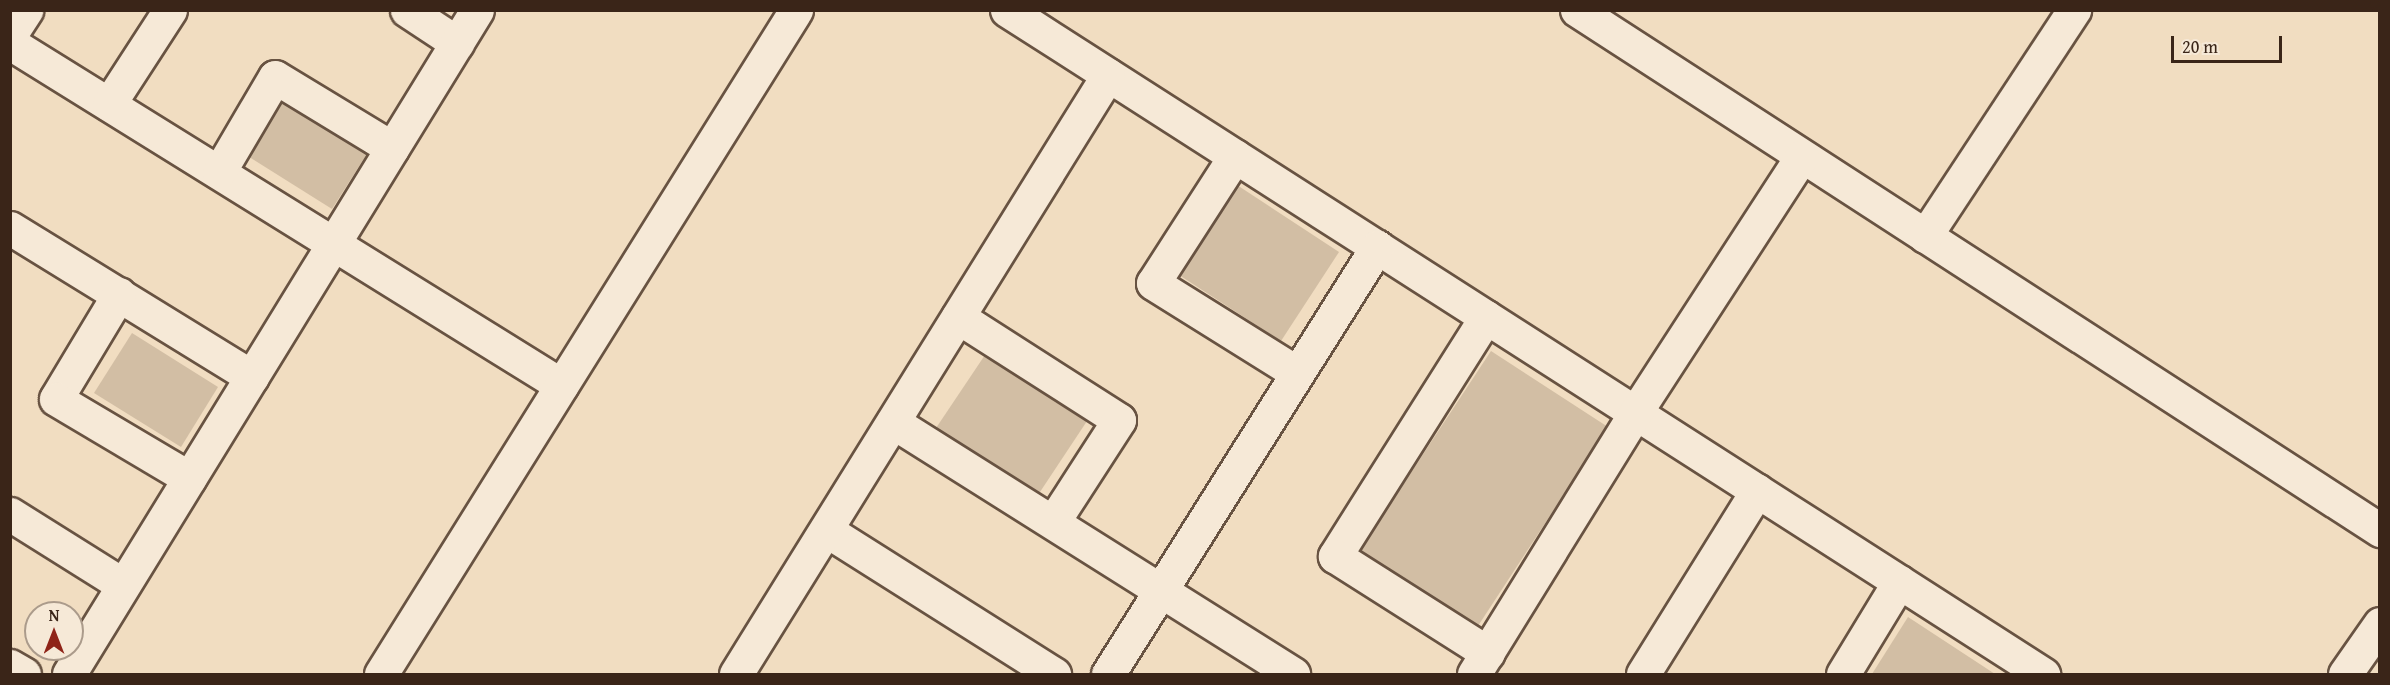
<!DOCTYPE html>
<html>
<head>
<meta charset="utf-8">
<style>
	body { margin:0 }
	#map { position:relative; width:2390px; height:685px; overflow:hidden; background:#f1ddc1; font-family:"Gentium Book Plus",serif }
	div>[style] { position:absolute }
	.green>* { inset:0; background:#d2bea4 }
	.roads { filter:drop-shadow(2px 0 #685342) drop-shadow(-2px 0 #685342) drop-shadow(0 2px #685342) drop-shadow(0 -2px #685342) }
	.minor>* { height:33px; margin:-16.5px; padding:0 16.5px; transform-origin:16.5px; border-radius:16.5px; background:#f6e9d7 }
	span { translate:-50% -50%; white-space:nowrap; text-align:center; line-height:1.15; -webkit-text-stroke:4.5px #f6e9d7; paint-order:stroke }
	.frame { position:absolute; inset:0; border:12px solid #3a2518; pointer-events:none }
	.north { position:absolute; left:24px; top:601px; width:60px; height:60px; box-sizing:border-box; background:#f6e9d7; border:2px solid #ab9b8b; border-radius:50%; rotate:0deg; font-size:16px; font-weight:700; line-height:24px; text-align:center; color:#3a2518 }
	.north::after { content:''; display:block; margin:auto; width:21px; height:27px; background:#8f2418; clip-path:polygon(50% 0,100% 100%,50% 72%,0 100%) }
	.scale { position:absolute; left:2171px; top:36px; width:111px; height:27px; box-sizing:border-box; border:3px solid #3a2518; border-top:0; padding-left:8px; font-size:18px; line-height:21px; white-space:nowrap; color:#3a2518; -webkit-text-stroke:4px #f6e9d7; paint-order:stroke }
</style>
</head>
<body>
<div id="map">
	<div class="green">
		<div style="clip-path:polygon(284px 95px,370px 149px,332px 209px,246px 155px)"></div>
		<div style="clip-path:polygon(1237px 185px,1339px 252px,1281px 341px,1179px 275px)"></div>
		<div style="clip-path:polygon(132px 333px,218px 387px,181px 447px,94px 393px)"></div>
		<div style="clip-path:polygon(991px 346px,1093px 412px,1034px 501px,932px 434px)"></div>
		<div style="clip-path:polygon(1491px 351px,1608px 427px,1476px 629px,1358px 553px)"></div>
		<div style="clip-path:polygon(1908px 617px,1995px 674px,1872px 674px)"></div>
	</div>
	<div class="roads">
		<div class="minor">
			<div style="left:407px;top:10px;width:60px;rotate:33.4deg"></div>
			<div style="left:1007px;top:10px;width:1231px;rotate:32.66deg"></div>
			<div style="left:1577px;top:10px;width:957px;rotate:32.93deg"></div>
			<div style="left:10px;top:35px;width:30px;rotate:-57deg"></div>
			<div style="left:10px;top:43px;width:649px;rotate:31.83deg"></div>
			<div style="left:109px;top:104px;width:112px;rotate:-57deg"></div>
			<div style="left:1235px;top:156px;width:151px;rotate:122.8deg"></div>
			<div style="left:1153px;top:283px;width:170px;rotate:32deg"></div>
			<div style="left:219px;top:172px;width:110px;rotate:-59.5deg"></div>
			<div style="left:275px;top:77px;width:137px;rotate:31.3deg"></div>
			<div style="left:10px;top:228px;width:284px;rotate:31.6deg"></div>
			<div style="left:1925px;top:236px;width:271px;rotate:-56.6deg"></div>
			<div style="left:119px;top:294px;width:122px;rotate:121deg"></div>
			<div style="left:56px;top:399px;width:155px;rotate:30.7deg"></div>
			<div style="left:958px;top:317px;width:191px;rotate:32.6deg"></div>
			<div style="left:1119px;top:420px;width:121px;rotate:122.9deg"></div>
			<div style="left:1486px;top:317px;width:283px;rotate:122.3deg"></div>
			<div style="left:1335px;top:556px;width:181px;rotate:32.4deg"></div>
			<div style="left:893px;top:422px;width:473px;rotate:32.2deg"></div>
			<div style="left:10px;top:514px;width:133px;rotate:32.1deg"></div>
			<div style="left:826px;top:530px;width:270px;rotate:32.3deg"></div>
			<div style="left:10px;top:666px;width:16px;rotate:30deg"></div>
			<div style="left:69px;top:674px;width:779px;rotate:-58.43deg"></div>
			<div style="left:381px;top:674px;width:783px;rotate:-57.99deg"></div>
			<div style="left:736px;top:674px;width:705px;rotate:-58.16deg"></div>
			<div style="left:1108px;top:674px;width:505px;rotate:-57.79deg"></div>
			<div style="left:1474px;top:674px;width:307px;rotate:-58.3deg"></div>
			<div style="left:1635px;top:413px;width:306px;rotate:-57deg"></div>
			<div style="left:1643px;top:674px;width:216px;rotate:-58.1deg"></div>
			<div style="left:1843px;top:674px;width:108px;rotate:-58.7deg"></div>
			<div style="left:2345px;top:674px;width:61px;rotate:-55deg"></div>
		</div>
	</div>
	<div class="frame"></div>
	<div class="north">N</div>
	<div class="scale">20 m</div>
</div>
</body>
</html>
